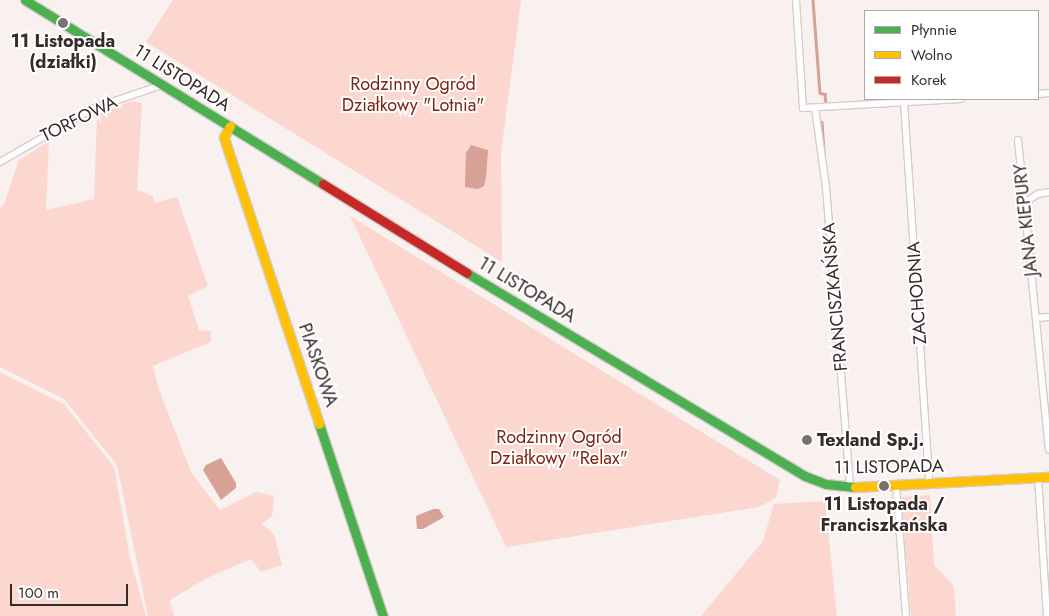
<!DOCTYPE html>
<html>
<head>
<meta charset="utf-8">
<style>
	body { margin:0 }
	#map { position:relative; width:1049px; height:616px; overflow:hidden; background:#f8f1f0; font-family:Jost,sans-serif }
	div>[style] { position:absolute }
	.green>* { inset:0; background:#fbd7cf }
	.water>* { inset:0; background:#d8a195 }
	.stream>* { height:2.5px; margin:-1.25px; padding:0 1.25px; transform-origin:1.25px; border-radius:1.25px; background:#d8a195 }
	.roads { filter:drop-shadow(1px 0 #d5cdcb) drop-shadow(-1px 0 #d5cdcb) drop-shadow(0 1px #d5cdcb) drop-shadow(0 -1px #d5cdcb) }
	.street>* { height:6px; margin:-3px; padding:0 3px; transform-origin:3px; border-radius:3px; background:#fefdfd }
	.fast>* { height:9px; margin:-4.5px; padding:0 4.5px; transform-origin:4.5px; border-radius:4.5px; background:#4caf50 }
	.slow>* { height:9px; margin:-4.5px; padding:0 4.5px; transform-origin:4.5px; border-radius:4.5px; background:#ffc107 }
	.jam>* { height:9px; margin:-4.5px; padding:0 4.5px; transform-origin:4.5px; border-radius:4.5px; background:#c62828 }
	.dots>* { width:14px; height:14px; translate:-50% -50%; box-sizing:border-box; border:2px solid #fff; border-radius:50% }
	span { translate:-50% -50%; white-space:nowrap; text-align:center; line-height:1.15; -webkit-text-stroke:4px #fff; paint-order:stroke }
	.poi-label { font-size:18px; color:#362b28; font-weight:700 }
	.left { translate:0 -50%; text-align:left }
	.street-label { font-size:18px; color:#362b28 }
	.park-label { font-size:18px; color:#7e2411 }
	.legend { position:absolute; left:864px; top:10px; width:175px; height:90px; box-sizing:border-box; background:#fff; border:1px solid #afaaa9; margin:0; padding:6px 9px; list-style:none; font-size:15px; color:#362b28 }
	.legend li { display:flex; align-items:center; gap:10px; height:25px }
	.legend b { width:25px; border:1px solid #afaaa9 }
	.scale { position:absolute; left:10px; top:584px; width:118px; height:22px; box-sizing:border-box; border:2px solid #362b28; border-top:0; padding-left:6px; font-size:15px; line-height:18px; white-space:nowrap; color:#362b28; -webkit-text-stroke:4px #fff; paint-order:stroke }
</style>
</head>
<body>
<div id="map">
	<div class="green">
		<div style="clip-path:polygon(173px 0,521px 0,501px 153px,502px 262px,146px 42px)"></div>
		<div style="clip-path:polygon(132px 101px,142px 103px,137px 190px,153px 196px,155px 203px,177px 197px,208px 286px,188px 296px,199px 330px,211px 331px,211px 342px,153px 366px,158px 387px,191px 472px,220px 510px,256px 492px,274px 496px,272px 516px,262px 524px,274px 534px,282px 565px,261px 572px,251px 559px,207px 578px,170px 600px,174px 616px,148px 616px,117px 465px,64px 399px,0 367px,0 207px,4px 204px,19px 160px,49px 141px,46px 210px,94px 199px,97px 115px)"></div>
		<div style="clip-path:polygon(350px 216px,780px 480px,776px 498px,759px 507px,506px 547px)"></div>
		<div style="clip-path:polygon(0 372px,64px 404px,114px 467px,130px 558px,146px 616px,0 616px)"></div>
		<div style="clip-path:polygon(930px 495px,934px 565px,954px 586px,956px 616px,911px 616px,901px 497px)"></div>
		<div style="clip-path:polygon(825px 501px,837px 616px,701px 616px,763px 541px,774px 504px)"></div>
	</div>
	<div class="water">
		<div style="clip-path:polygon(471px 145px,488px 150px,486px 177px,484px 186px,478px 189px,465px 187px,466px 153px)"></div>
		<div style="clip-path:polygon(221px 458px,236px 483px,236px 488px,221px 500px,203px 470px,206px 465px)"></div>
		<div style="clip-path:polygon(433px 509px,439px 509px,444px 517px,423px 529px,417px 529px,416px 516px)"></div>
	</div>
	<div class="stream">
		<div style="left:813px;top:0;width:93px;rotate:85.7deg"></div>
		<div style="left:820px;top:93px;width:5px;rotate:11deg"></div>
		<div style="left:825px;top:94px;width:9px;rotate:84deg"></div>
		<div style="left:822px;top:122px;width:31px;rotate:86deg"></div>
	</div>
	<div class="roads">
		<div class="street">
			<div style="left:796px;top:0;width:108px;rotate:86.3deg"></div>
			<div style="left:803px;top:108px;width:158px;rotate:-3.3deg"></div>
			<div style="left:1038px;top:94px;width:11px;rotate:-5deg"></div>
			<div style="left:904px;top:102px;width:382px;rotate:86.2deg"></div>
			<div style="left:815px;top:108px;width:80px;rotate:82.1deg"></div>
			<div style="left:826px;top:187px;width:301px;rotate:85.4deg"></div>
			<div style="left:1018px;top:140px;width:311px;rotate:84.3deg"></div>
			<div style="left:0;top:162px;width:108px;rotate:-29.9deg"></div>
			<div style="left:94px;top:108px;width:72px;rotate:-18.7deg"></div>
			<div style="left:1024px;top:203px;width:17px;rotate:-33deg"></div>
			<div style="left:1038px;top:194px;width:11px;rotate:-10deg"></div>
			<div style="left:1036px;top:318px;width:13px;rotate:-4deg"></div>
			<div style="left:1038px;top:477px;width:139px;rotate:86.3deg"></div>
			<div style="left:896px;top:485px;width:131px;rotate:85.6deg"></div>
		</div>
		<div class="fast">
			<div style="left:25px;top:0;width:350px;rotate:31.7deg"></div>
			<div style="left:467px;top:273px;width:394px;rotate:31deg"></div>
			<div style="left:805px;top:476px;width:22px;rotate:21deg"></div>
			<div style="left:826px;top:484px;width:29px;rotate:6deg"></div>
			<div style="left:319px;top:424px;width:202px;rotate:71.6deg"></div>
		</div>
		<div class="slow">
			<div style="left:230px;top:126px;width:13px;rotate:119deg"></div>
			<div style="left:224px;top:137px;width:7px;rotate:74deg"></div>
			<div style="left:226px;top:144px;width:295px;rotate:71.6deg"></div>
			<div style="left:855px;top:487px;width:194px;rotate:-3deg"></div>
		</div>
		<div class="jam">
			<div style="left:323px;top:184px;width:169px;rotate:31.7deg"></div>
		</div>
	</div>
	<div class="dots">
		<div style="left:63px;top:23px;background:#7a706e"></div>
		<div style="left:807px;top:440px;background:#7a706e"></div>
		<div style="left:884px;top:486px;background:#7a706e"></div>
	</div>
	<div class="poi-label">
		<span style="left:63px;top:52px">11 Listopada<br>(działki)</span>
		<span class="left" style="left:817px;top:440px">Texland Sp.j.</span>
		<span style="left:884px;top:515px">11 Listopada /<br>Franciszkańska</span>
	</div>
	<div class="street-label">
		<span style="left:182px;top:78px;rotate:32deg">11 LISTOPADA</span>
		<span style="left:79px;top:119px;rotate:-26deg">TORFOWA</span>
		<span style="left:1026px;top:220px;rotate:-96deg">JANA KIEPURY</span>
		<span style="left:527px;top:290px;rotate:31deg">11 LISTOPADA</span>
		<span style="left:917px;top:293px;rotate:-94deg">ZACHODNIA</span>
		<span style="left:835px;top:297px;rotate:-95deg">FRANCISZKAŃSKA</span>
		<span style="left:318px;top:365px;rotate:71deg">PIASKOWA</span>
		<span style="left:889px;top:467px;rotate:-1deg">11 LISTOPADA</span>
	</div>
	<div class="park-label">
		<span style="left:413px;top:95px">Rodzinny Ogród<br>Działkowy "Lotnia"</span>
		<span style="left:559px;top:448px">Rodzinny Ogród<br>Działkowy "Relax"</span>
	</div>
	<ul class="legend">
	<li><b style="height:6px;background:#4caf50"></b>Płynnie</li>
	<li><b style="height:6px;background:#ffc107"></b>Wolno</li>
	<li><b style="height:6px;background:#c62828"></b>Korek</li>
	</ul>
	<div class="scale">100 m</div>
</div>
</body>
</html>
